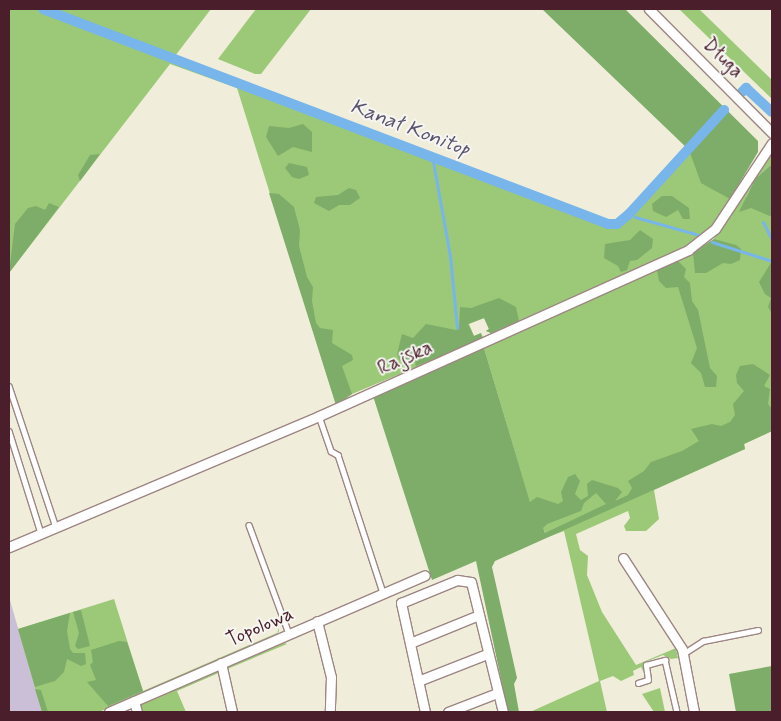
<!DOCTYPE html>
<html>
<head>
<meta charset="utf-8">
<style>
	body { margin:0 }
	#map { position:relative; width:781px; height:721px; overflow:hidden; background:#f0eddb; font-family:Mynerve,sans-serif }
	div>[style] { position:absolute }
	.industrial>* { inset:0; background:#cabfd6 }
	.green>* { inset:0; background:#9cc977 }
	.forest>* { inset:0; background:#7dad68 }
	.stream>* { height:3px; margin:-1.5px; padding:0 1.5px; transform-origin:1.5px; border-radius:1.5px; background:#77b5ea }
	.canal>* { height:10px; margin:-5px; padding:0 5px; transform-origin:5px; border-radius:5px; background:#77b5ea }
	.roads { filter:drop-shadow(1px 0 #9d8683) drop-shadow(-1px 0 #9d8683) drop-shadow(0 1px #9d8683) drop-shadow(0 -1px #9d8683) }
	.lane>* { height:4.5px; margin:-2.25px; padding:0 2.25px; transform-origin:2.25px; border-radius:2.25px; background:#fff }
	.street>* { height:9px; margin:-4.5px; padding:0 4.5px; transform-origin:4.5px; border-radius:4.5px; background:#fff }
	span { translate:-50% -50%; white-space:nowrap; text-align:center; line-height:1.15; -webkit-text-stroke:4px #f6f6f2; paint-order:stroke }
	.street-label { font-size:20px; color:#4a1f2b }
	.water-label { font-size:21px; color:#5a546e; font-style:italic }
	.frame { position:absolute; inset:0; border:10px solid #4a1f2b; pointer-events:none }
</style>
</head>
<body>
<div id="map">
	<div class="industrial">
		<div style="clip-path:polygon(9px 597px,34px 683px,42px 712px,9px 712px)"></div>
	</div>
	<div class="green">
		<div style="clip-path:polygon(9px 9px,36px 9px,608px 226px,623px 224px,689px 150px,734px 194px,713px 224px,692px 244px,491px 333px,486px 331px,489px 329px,484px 318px,469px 324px,474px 336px,481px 333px,474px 343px,352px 394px,336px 405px,237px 88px,170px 64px,9px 273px)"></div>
		<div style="clip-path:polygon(50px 9px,211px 9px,175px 56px)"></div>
		<div style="clip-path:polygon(256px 9px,311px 9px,261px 74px,255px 74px,218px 59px)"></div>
		<div style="clip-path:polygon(679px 9px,699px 9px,772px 80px,772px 99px)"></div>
		<div style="clip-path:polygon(772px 152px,772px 164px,755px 179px,746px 197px,772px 193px,772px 431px,744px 444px,745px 449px,654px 490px,659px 519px,646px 531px,626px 531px,624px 526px,630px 518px,628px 511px,576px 534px,580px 550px,588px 556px,587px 575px,602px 612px,636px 665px,676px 648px,678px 658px,671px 659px,663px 655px,643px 663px,643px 671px,641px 667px,633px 671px,634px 675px,621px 681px,613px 676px,600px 681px,607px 712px,530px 712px,599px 681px,564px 531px,548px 537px,533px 513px,484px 348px,678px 261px,713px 240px)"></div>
		<div style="clip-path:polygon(114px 599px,143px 691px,277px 633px,279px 628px,279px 631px,276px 635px,99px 712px,42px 712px,18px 629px)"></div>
		<div style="clip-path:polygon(285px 643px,287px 644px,225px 670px,224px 666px)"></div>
		<div style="clip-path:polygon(219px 667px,221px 672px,177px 691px,186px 712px,142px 712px,140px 703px,146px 700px)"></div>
		<div style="clip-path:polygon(660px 688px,665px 712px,654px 712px,642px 694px)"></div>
	</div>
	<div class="forest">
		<div style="clip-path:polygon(542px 9px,625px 9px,758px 141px,758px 152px,730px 199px,701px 183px,689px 150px)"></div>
		<div style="clip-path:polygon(303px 124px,312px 132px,312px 152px,293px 147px,278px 156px,266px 137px,269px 126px,289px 128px)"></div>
		<div style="clip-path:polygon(100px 154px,86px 173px,80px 181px,78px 175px,90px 155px)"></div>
		<div style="clip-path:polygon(289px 163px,307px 167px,309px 175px,299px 179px,292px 177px,285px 168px)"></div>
		<div style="clip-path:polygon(772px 164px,772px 217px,751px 208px,739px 212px,755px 179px)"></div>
		<div style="clip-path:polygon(349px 188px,356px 190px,360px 198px,350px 205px,339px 205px,329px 211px,314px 203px,316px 197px,338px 195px)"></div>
		<div style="clip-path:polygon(269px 193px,279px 194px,294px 207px,300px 230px,299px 246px,307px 277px,313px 287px,312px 301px,316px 323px,320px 328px,333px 330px,332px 343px,352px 355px,353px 360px,342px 366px,352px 394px,336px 405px)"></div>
		<div style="clip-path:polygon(662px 196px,672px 196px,689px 208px,690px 219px,683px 219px,678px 210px,666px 217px,653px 211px,652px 204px)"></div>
		<div style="clip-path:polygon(49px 203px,59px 207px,9px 273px,15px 224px,28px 208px,36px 206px,45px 210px)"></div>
		<div style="clip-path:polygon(640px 230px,653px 239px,652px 248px,637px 260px,630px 261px,627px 270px,621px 272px,618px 266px,604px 258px,605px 244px,630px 240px)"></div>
		<div style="clip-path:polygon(714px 239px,736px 245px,741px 249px,740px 260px,731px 264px,723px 263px,706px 273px,695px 273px,693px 253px)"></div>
		<div style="clip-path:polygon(678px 261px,686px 269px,684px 277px,690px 283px,692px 301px,698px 310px,710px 368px,717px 376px,716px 387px,705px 387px,701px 373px,691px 363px,697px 348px,678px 287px,666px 288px,659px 281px,657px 270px)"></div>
		<div style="clip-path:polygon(772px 261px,772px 311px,771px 312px,768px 307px,771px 298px,765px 294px,759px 282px)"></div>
		<div style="clip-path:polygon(499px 298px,516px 307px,519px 321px,491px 333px,486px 331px,489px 329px,484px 318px,468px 324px,474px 336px,481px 333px,483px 338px,474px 343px,416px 366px,415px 362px,400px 361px,397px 354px,402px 334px,413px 338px,426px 324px,456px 330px,459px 328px,460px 307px,471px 308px)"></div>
		<div style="clip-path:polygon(evenodd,484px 348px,530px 502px,537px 497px,558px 504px,563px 501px,561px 492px,568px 477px,575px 474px,580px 481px,575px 494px,581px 500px,588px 496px,587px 484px,592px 480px,618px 488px,622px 492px,615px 501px,628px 495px,632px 488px,628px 481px,644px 471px,651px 462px,682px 451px,699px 441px,691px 429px,712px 424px,721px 426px,730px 422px,735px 415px,733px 404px,744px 391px,737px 383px,736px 375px,740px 366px,753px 364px,770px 375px,764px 386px,770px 389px,768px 404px,772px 409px,772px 431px,744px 444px,745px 449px,495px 561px,492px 567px,517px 678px,514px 684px,519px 712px,508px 712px,476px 561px,432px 580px,373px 396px,484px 348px,596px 493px,606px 504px,545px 533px,543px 528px,547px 524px,581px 511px,584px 503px,596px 493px)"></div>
		<div style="clip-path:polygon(81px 610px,90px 646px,78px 649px,75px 646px,79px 633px,73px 612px)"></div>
		<div style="clip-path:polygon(70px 613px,67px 631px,70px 649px,73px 653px,85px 653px,86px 664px,81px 666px,67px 659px,64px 672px,55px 681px,35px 687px,18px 629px)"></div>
		<div style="clip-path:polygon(119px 641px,127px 642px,143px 691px,108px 706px,87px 682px,96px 680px,90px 665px,93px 662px,91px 650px)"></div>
		<div style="clip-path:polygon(772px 666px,772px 712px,736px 712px,729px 674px)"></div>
		<div style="clip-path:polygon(35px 689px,41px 690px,48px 712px,42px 712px)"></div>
	</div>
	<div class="stream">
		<div style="left:432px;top:156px;width:102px;rotate:79.8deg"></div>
		<div style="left:450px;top:256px;width:72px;rotate:84.4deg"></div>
		<div style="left:635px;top:217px;width:66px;rotate:15.7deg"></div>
		<div style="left:763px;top:222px;width:20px;rotate:63deg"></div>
		<div style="left:712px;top:242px;width:63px;rotate:17.6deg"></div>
	</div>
	<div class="canal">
		<div style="left:43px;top:9px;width:605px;rotate:20.83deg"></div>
		<div style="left:608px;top:224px;width:9px"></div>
		<div style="left:617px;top:224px;width:16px;rotate:-40deg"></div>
		<div style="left:629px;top:214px;width:141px;rotate:-47.6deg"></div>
		<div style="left:742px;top:92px;width:6px;rotate:-45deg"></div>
		<div style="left:746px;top:88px;width:35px;rotate:43deg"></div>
	</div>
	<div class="roads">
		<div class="lane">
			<div style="left:9px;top:386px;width:149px;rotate:71.6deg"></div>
			<div style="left:319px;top:416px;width:37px;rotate:71deg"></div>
			<div style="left:331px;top:451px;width:8px;rotate:30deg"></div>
			<div style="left:338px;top:455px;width:145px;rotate:71.9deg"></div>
			<div style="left:9px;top:431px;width:107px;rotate:72.6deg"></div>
			<div style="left:249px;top:525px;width:116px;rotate:69.8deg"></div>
			<div style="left:683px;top:654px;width:24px;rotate:-33deg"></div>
			<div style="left:703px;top:641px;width:56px;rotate:-11.3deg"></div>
			<div style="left:638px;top:683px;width:10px;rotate:-17deg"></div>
			<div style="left:648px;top:680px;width:15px;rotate:-98deg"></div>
			<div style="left:646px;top:665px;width:20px;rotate:-15deg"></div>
			<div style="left:665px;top:660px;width:53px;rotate:77deg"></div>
		</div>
		<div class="street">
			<div style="left:649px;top:9px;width:175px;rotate:45.2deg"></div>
			<div style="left:9px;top:547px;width:337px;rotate:-22.9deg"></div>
			<div style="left:319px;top:416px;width:405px;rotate:-24.2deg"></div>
			<div style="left:688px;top:250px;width:34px;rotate:-38deg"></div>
			<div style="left:715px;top:229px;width:103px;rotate:-56.5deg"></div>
			<div style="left:623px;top:558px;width:108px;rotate:57deg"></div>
			<div style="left:682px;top:649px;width:64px;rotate:79.2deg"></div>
			<div style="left:317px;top:621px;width:58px;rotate:76deg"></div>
			<div style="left:331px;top:677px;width:35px;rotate:92deg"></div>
			<div style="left:410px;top:643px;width:74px;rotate:-22.1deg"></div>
			<div style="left:221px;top:663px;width:50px;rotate:77.3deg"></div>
			<div style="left:418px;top:681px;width:74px;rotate:-21.4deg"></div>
			<div style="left:134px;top:701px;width:11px;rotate:75deg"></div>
			<div style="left:109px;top:712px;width:344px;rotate:-23.4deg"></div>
			<div style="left:425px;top:712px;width:112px;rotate:-102.4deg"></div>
			<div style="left:401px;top:603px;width:61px;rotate:-22.3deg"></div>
			<div style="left:457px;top:580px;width:14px;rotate:8deg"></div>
			<div style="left:471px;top:582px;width:134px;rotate:76.2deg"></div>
			<div style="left:448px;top:712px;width:53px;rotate:-21.2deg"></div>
		</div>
	</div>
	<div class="street-label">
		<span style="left:723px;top:58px;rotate:45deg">Długa</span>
		<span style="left:405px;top:358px;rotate:-24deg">Rajska</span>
		<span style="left:260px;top:627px;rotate:-24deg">Topolowa</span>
	</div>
	<div class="water-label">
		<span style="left:410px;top:128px;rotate:21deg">Kanał Konitop</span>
	</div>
	<div class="frame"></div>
</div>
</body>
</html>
